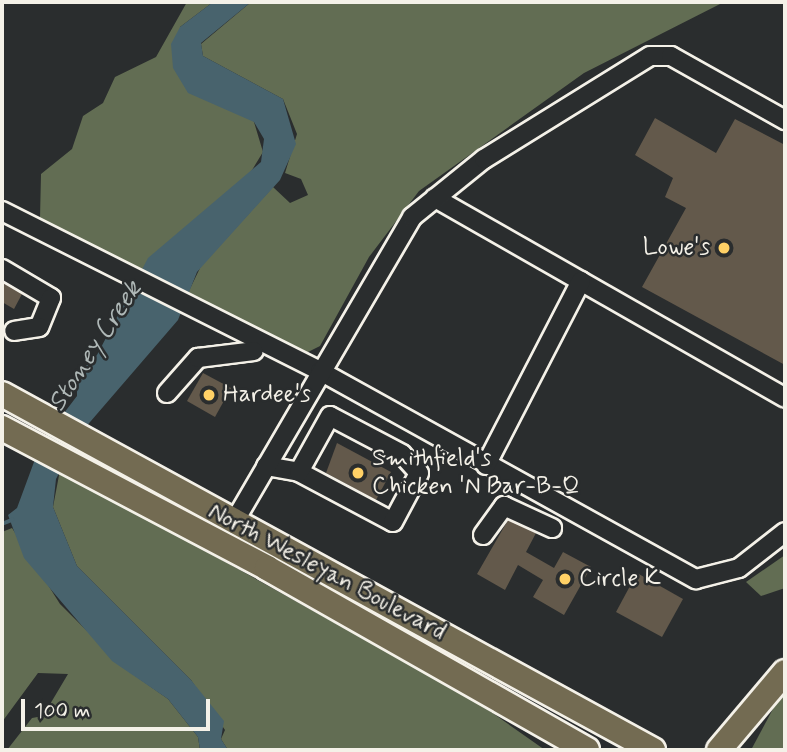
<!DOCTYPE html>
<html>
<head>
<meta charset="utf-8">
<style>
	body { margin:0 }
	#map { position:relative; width:787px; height:752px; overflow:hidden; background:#2a2d2e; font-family:Mynerve,sans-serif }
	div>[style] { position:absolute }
	.green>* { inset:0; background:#626d53 }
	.water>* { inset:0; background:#48636d }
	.stream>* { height:3.5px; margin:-1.75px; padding:0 1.75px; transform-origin:1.75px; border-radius:1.75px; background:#48636d }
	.building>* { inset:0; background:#63594b }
	.roads { filter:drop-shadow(2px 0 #f4f1e8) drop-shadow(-2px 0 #f4f1e8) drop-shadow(0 2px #f4f1e8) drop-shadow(0 -2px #f4f1e8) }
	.minor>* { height:18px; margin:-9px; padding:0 9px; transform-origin:9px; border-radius:9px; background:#2a2d2e }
	.highway>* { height:24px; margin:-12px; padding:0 12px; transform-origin:12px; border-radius:12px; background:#736b52 }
	.dots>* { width:19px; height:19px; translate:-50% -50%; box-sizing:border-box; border:4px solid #2a2d2e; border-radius:50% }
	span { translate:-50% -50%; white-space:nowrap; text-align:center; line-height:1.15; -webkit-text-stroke:5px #2a2d2e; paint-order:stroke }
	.poi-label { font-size:24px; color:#f4f1e8 }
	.right { translate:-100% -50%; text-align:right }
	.left { translate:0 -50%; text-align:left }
	.street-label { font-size:24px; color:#f4f1e8 }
	.water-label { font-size:26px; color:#afb8b7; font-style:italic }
	.frame { position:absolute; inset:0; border:4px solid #f4f1e8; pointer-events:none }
	.scale { position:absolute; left:21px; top:699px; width:189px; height:32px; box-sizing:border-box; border:4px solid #f4f1e8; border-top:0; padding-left:9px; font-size:21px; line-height:24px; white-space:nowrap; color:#f4f1e8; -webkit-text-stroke:5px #2a2d2e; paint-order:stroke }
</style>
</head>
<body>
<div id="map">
	<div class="green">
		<div style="clip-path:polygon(187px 2px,213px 2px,180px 27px,254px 122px,263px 152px,246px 180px,138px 273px,40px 218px,41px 174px,72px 149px,83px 116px,103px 103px,115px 77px,156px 57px)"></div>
		<div style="clip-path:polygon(251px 2px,724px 2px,584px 73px,419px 191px,369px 257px,320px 346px,306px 353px,187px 295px,201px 266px,273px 187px,290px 203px,308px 195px,301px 179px,285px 173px,297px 134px,283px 99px,203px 56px,201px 44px)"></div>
		<div style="clip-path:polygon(60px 470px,477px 702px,545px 750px,228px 750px,221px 739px,225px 730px,191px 680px,77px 566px,53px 507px)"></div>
		<div style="clip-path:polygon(12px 528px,60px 604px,124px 668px,168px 699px,198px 737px,200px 750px,7px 750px,32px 718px,43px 716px,68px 674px,38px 673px,2px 722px,2px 532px)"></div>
		<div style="clip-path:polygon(785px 555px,785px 588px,761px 596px,746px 582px)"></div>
		<div style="clip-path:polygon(785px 689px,785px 750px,751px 750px,774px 707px)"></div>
	</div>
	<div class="water">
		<div style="clip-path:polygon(213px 2px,251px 2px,201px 43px,203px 56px,283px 99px,296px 144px,280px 180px,197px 272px,178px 320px,78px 436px,56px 479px,53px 507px,77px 566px,191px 680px,224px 721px,221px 739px,228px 750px,200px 750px,198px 737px,168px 699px,112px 661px,24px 558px,8px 515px,17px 508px,41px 443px,77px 396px,77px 375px,97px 355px,148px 258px,261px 162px,264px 139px,254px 122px,188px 93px,173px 68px,171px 44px,180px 27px)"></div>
	</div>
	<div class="stream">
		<div style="left:2px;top:524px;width:11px;rotate:-22deg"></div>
	</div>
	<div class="building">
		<div style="clip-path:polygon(655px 118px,716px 153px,735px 119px,785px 145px,785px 365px,642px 287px,686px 208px,665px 197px,673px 178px,635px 155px)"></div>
		<div style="clip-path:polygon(2px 282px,22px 294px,14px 309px,2px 302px)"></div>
		<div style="clip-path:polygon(203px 373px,231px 388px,215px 417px,187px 401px)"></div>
		<div style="clip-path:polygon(337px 443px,391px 472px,376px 500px,326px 473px)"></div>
		<div style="clip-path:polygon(508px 520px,536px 533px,526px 552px,554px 568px,563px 552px,591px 567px,564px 615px,533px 597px,543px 580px,518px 565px,505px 590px,477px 574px)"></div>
		<div style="clip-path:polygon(637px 573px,683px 599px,662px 637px,616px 612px)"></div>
	</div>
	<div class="roads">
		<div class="minor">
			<div style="left:435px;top:198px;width:403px;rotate:29.7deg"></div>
			<div style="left:2px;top:211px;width:356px;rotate:26.7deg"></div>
			<div style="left:320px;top:371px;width:430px;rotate:29deg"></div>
			<div style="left:696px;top:579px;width:44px;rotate:-14.3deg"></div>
			<div style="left:739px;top:568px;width:58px;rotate:-38deg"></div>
			<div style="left:2px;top:269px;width:57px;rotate:30.6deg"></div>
			<div style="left:51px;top:298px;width:31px;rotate:112deg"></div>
			<div style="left:39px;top:327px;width:25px;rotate:171deg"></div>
			<div style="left:167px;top:393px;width:47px;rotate:-48.5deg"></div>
			<div style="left:198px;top:358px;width:56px;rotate:-7.1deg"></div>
			<div style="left:486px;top:465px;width:207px;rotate:-62.7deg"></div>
			<div style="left:266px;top:466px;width:34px;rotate:10deg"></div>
			<div style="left:299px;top:472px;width:106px;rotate:28deg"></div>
			<div style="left:393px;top:522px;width:55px;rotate:-62deg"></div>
			<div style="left:419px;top:473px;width:25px;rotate:-132deg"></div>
			<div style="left:402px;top:454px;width:81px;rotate:-152.2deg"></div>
			<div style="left:330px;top:416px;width:64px;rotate:119deg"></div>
			<div style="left:234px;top:522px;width:353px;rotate:-59.7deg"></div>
			<div style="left:412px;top:217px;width:92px;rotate:-38.9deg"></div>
			<div style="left:484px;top:159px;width:195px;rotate:-31.8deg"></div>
			<div style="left:650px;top:56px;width:21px"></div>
			<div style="left:671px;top:56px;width:131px;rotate:29.3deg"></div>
			<div style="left:483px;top:535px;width:36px;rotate:-54deg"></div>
			<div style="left:504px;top:506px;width:53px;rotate:24.6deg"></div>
		</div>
		<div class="highway">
			<div style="left:2px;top:394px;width:742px;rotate:28.67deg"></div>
			<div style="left:2px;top:428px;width:300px;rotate:27.8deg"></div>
			<div style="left:267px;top:568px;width:368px;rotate:29.6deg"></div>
			<div style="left:719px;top:750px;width:102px;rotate:-49.8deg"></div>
		</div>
	</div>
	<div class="dots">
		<div style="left:724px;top:248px;background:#ffd166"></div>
		<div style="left:209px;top:395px;background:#ffd166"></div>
		<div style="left:358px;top:473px;background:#ffd166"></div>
		<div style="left:565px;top:579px;background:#ffd166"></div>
	</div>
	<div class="poi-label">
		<span class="right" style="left:710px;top:248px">Lowe's</span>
		<span class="left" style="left:223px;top:395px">Hardee's</span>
		<span class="left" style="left:372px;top:473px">Smithfield's<br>Chicken 'N Bar-B-Q</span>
		<span class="left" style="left:579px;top:579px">Circle K</span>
	</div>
	<div class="street-label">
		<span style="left:327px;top:572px;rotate:28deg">North Wesleyan Boulevard</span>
	</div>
	<div class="water-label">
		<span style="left:96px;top:347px;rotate:-57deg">Stoney Creek</span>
	</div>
	<div class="frame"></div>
	<div class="scale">100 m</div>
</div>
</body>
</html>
